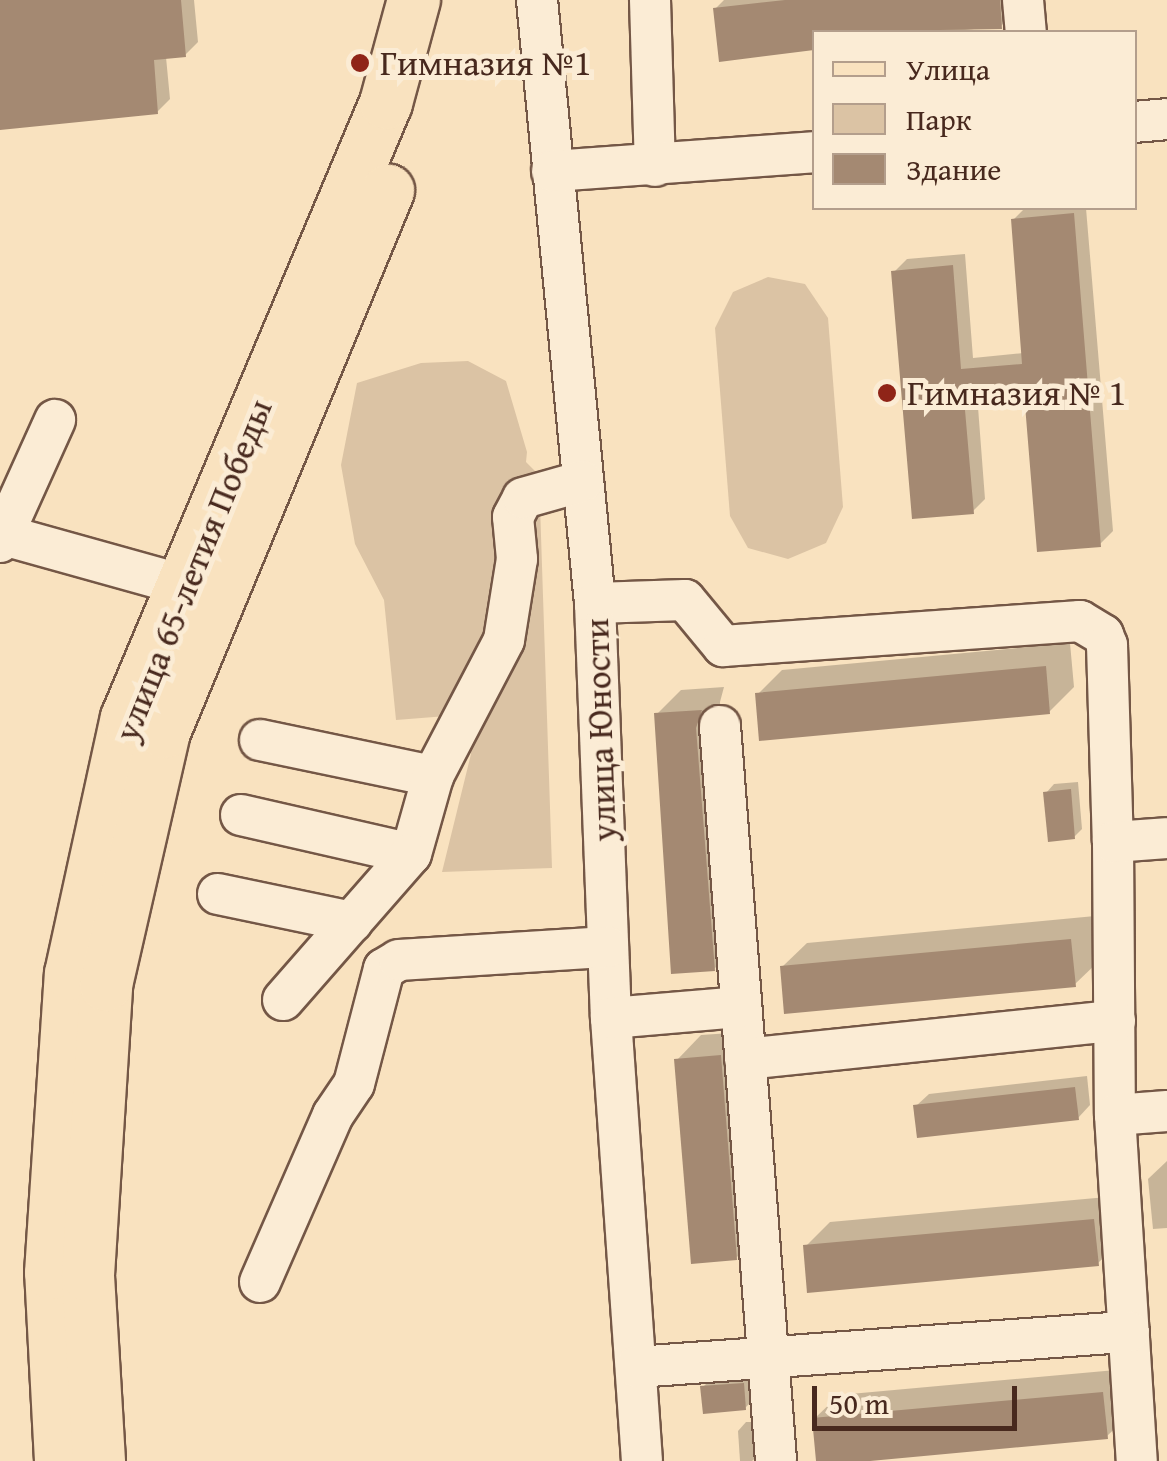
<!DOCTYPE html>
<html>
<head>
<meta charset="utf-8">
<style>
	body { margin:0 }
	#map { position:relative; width:1167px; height:1461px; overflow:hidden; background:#f9e2bf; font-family:"Gentium Book Plus",serif }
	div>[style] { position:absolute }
	.green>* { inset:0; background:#dbc3a4 }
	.shadow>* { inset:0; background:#0003 }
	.building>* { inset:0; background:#a48972 }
	.roads { filter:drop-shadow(2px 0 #745746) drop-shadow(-2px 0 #745746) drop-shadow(0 2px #745746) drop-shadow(0 -2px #745746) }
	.minor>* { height:40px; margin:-20px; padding:0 20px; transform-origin:20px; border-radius:20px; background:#fbecd5 }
	.major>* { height:52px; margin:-26px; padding:0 26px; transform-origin:26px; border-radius:26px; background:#f9e2bf }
	.dots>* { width:28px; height:28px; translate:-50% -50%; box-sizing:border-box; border:5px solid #fbecd5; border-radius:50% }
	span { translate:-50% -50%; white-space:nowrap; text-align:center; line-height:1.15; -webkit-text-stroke:10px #fbecd5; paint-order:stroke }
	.poi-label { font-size:35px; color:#48291e }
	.left { translate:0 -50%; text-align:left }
	.street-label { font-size:35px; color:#48291e }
	.legend { position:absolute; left:812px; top:30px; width:325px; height:180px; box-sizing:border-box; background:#fbecd5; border:2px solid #b39e8c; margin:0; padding:12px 18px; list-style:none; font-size:30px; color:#48291e }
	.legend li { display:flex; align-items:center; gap:20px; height:50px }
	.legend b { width:50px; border:2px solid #b39e8c }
	.scale { position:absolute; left:812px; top:1386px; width:205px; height:45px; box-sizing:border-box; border:5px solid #48291e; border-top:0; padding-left:12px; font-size:30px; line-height:35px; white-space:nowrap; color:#48291e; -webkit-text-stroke:8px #fbecd5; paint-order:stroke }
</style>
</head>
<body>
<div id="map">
	<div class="green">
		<div style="clip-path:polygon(768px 277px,805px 284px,828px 318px,843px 507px,826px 543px,788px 559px,748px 548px,730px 516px,715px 328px,733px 292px)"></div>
		<div style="clip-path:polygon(468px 361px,506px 381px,527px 452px,526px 462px,539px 475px,552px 868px,442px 872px,471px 754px,472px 714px,396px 720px,384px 600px,355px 544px,341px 465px,357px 383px,421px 363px)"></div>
	</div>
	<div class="shadow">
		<div style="clip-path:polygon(0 0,194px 0,198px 42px,185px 55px,166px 57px,170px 99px,157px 112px,0 127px)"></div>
		<div style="clip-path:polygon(724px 0,1025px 0,1025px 2px,1001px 26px,947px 32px,814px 32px,814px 48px,721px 59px,715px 9px)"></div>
		<div style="clip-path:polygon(1025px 208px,1086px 208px,1113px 531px,1100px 544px,1027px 403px,978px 407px,985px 499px,972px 512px,894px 272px,907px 259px,965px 254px,973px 358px,1024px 353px,1013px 220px)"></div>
		<div style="clip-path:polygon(1070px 643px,1074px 687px,1049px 712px,758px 694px,782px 670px)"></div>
		<div style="clip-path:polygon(724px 687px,720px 702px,738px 945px,714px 969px,657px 714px,681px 690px)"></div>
		<div style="clip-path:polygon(1078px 782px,1082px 829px,1074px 837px,1046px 793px,1054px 784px)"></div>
		<div style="clip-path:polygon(1095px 916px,1099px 961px,1074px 985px,782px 967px,807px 943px)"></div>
		<div style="clip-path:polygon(745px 1032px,760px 1233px,736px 1258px,677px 1060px,701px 1035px)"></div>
		<div style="clip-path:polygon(1087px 1076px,1090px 1105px,1078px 1118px,916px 1106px,929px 1094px)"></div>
		<div style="clip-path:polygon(1167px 1161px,1167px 1228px,1153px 1229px,1148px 1179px)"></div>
		<div style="clip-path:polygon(1118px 1196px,1122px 1240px,1097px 1264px,806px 1246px,830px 1222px)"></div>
		<div style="clip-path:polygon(1127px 1369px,1131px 1413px,1106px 1437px,818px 1461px,814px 1419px,839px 1395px)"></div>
		<div style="clip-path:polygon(751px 1376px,753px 1400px,745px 1408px,703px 1387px,711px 1379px)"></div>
		<div style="clip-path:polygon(746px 1422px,757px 1422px,760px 1454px,752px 1461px,740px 1461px,738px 1431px)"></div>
	</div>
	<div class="building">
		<div style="clip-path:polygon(0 0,181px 0,186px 57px,154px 60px,158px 114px,0 130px)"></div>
		<div style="clip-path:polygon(785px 0,1000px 0,1002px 29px,814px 32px,814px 50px,719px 62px,713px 8px)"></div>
		<div style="clip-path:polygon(1074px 213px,1101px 547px,1037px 552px,1025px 405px,965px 410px,974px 514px,912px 519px,891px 271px,953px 265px,961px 369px,1022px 364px,1011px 219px)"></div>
		<div style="clip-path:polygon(1046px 666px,1050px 714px,759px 741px,755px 693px)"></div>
		<div style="clip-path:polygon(702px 710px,696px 728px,715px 971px,671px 974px,654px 713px)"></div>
		<div style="clip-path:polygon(1071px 789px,1075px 839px,1048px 842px,1043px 792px)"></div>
		<div style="clip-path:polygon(1071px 939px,1076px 987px,784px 1014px,780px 966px)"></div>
		<div style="clip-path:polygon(721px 1055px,737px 1260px,691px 1264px,674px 1059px)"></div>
		<div style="clip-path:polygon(1075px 1087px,1079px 1120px,917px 1138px,913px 1105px)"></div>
		<div style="clip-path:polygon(1094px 1219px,1099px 1266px,807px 1293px,803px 1245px)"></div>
		<div style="clip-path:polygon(744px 1383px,746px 1410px,703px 1414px,700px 1386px)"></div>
		<div style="clip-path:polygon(1103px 1392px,1108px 1439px,870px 1461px,816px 1461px,812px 1418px)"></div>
	</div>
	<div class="roads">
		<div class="minor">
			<div style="left:537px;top:0;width:606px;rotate:84.51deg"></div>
			<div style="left:595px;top:603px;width:415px;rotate:87.8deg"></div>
			<div style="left:611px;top:1018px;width:444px;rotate:86deg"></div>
			<div style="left:650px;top:0;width:166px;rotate:88.3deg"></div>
			<div style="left:1023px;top:0;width:32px;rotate:85deg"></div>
			<div style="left:1134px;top:122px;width:33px;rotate:-5deg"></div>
			<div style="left:552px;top:171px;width:263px;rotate:-4.1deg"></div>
			<div style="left:0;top:534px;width:190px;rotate:15.6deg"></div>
			<div style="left:0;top:542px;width:134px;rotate:-65.7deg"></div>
			<div style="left:595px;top:603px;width:90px;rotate:-1.9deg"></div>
			<div style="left:685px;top:600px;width:60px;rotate:50.4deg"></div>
			<div style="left:723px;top:646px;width:358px;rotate:-4deg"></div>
			<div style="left:1080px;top:621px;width:27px;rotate:31deg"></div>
			<div style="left:1103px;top:635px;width:11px;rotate:68deg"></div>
			<div style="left:1107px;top:645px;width:197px;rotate:88.3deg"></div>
			<div style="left:1113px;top:842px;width:273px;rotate:89.6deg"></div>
			<div style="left:1115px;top:1115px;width:347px;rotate:86.4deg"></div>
			<div style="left:720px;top:726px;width:737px;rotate:85.64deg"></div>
			<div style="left:260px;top:740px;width:177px;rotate:11.8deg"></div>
			<div style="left:433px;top:776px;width:153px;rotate:-62.4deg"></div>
			<div style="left:504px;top:640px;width:82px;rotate:-80.9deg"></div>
			<div style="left:517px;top:559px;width:42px;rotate:-95.4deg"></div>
			<div style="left:513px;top:517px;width:21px;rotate:-62deg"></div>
			<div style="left:523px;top:498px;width:62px;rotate:-15.8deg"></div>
			<div style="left:241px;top:815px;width:174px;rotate:12.9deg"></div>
			<div style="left:411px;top:854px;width:81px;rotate:-74.2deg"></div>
			<div style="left:1113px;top:842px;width:54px;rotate:-4.2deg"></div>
			<div style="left:218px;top:894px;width:137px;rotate:11.8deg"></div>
			<div style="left:283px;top:1000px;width:194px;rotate:-48.8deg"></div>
			<div style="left:611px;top:1018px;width:128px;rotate:-4.9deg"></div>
			<div style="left:745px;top:1059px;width:372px;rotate:-5.9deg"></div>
			<div style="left:1115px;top:1115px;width:52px;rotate:-4.4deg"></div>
			<div style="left:260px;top:1282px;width:182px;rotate:-66.4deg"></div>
			<div style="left:333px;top:1115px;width:37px;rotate:-56deg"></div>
			<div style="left:354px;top:1084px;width:119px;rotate:-75.4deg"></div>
			<div style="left:384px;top:969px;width:17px;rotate:-31deg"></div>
			<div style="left:399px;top:960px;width:209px;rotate:-3.6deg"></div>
			<div style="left:636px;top:1367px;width:494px;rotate:-4.1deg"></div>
		</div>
		<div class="major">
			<div style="left:61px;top:1461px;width:188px;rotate:-93deg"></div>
			<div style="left:51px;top:1273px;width:300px;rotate:-86.2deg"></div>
			<div style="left:71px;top:974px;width:262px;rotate:-77.7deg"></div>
			<div style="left:127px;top:718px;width:667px;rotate:-67.16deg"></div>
			<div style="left:386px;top:103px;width:107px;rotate:-74.8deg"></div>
			<div style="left:99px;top:1461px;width:186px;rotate:-93.4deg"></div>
			<div style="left:88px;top:1275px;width:291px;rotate:-86.4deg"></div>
			<div style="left:106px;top:985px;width:260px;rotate:-77.1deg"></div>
			<div style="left:164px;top:732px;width:586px;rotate:-67.51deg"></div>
		</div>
	</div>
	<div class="dots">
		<div style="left:360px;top:63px;background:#8f2418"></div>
		<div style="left:887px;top:393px;background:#8f2418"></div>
	</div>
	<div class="poi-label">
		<span class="left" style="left:380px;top:63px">Гимназия №1</span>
		<span class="left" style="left:907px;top:393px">Гимназия № 1</span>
	</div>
	<div class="street-label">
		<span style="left:193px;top:570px;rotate:-68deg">улица 65-летия Победы</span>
		<span style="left:600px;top:730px;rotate:-92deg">улица Юности</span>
	</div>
	<ul class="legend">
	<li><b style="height:12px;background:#f9e2bf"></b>Улица</li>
	<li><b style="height:28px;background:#dbc3a4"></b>Парк</li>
	<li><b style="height:28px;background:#a48972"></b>Здание</li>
	</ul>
	<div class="scale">50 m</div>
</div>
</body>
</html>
